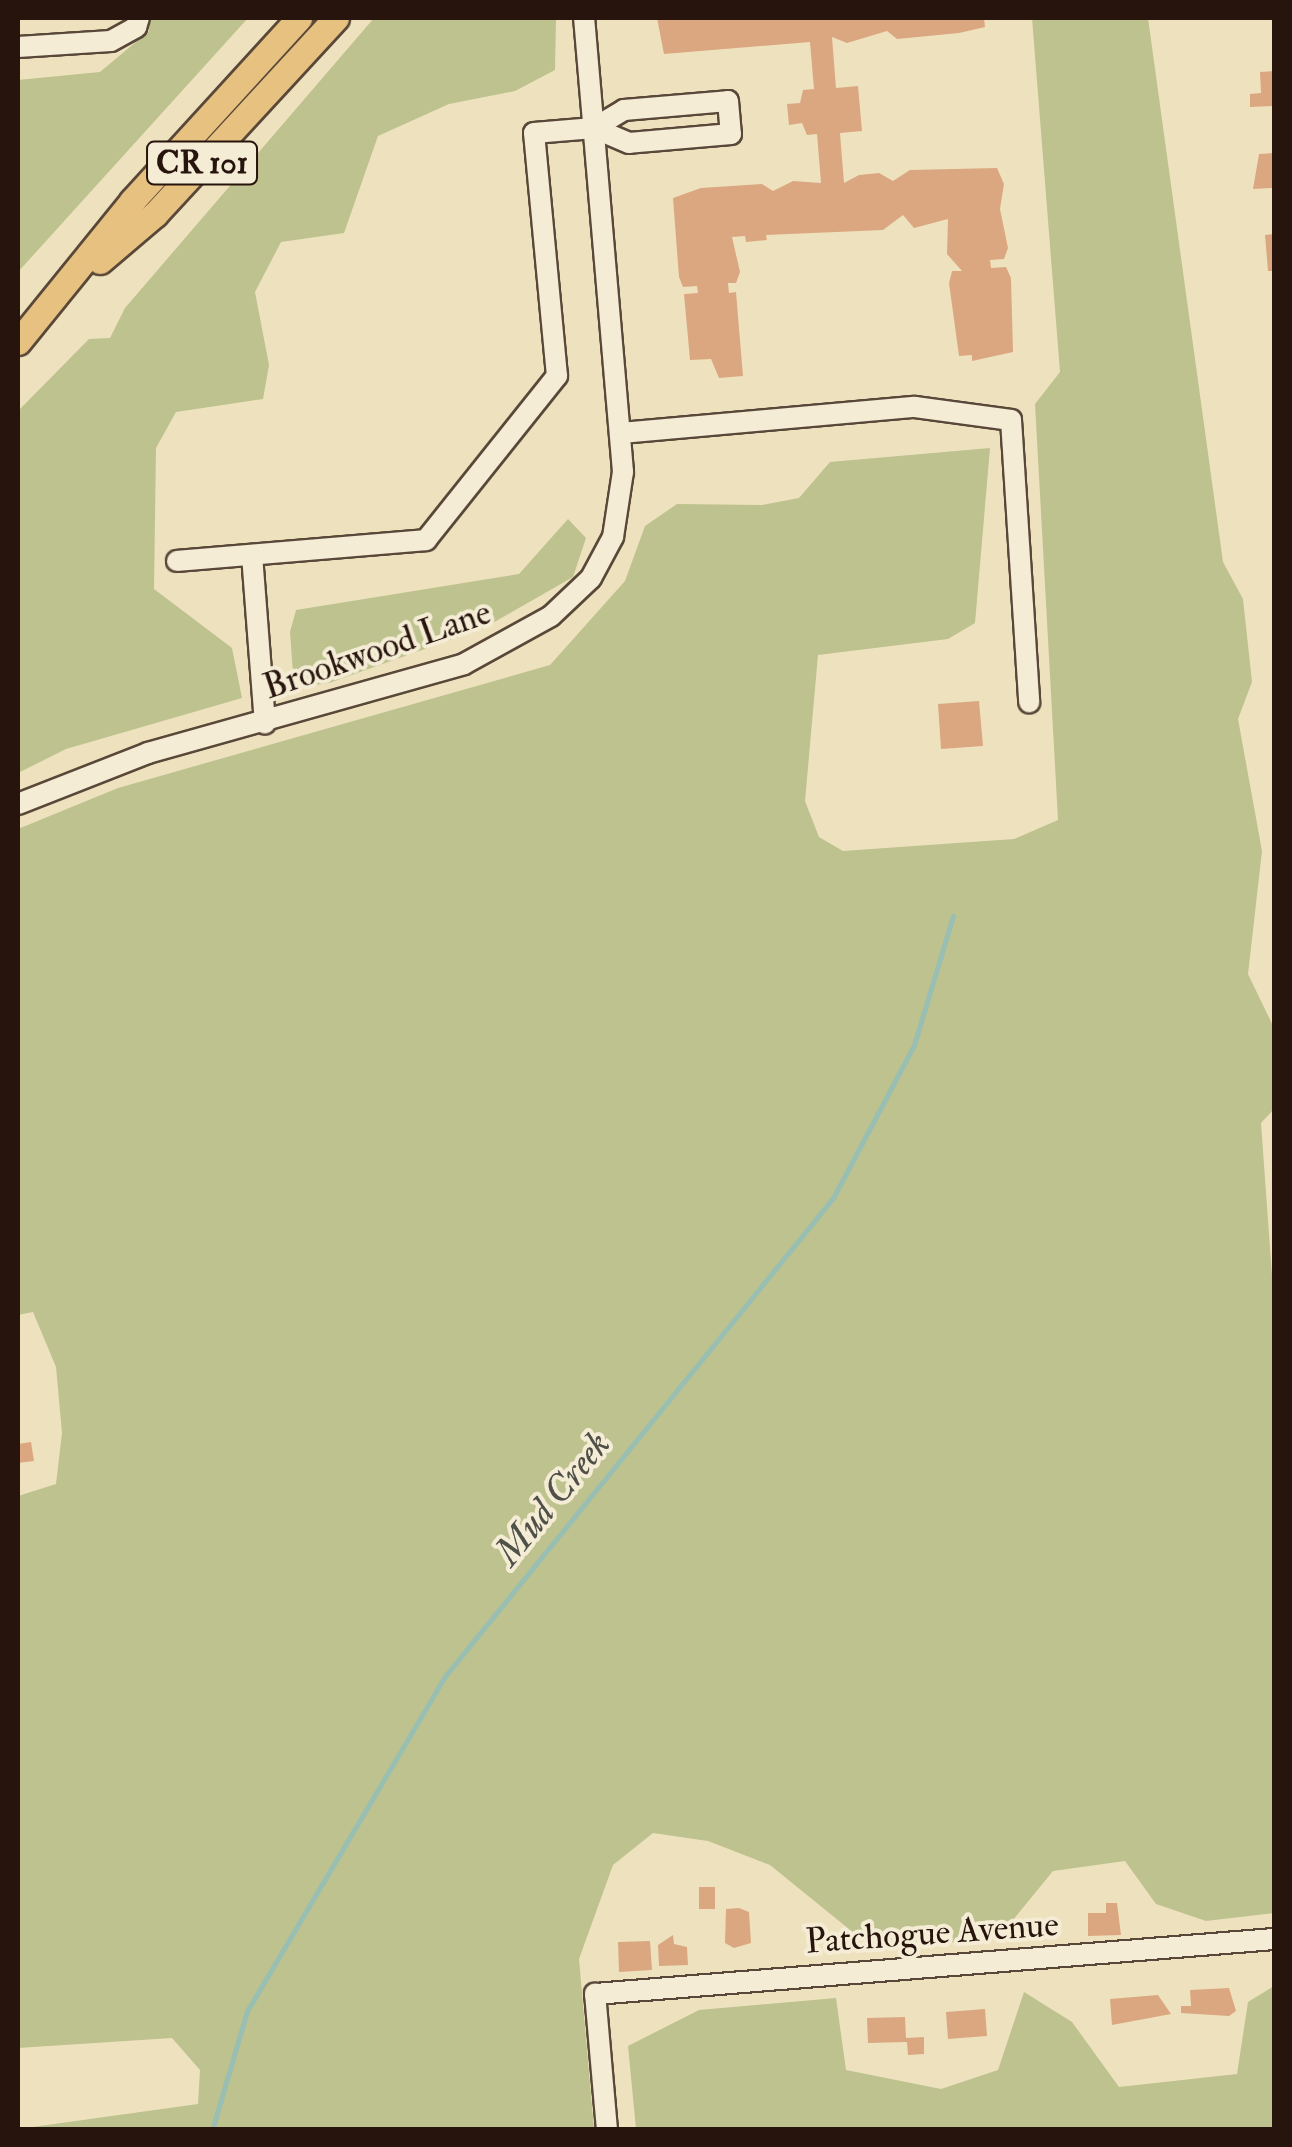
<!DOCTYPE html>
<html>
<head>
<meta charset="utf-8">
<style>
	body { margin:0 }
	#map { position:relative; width:1292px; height:2147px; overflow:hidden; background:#eee2be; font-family:"IM FELL Double Pica",serif }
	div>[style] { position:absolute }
	.green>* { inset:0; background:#bdc28e }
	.stream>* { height:5px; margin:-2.5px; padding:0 2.5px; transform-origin:2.5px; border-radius:2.5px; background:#99beb2 }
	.building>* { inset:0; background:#dba780 }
	.roads { filter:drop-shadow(2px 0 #594839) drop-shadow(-2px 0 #594839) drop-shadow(0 2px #594839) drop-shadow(0 -2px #594839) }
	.minor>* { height:20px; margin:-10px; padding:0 10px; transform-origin:10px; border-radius:10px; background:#f4ecd5 }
	.major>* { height:25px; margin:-12.5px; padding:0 12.5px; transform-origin:12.5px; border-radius:12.5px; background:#e7c17f }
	span { translate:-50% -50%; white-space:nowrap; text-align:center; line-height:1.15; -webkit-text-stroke:8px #f4ecd5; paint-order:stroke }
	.shield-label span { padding:2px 8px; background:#f4ecd5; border:2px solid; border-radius:8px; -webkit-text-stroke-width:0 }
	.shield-label { font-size:32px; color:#27140d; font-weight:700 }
	.street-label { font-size:35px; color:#27140d }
	.water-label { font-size:38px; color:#4f5047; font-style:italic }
	.frame { position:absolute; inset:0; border:20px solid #27140d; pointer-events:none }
</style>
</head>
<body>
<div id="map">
	<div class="green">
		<div style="clip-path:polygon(149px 18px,248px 18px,18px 272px,18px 80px,100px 72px,149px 31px)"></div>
		<div style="clip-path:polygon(374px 18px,556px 18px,555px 70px,515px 91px,449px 104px,378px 136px,344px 233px,281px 242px,255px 292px,269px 365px,263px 399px,176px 412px,156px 448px,154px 589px,232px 648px,242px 698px,66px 749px,18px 773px,18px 411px,89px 339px,110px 338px,125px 308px)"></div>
		<div style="clip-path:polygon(1032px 18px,1148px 18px,1223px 562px,1243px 599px,1252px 682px,1238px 719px,1262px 851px,1248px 974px,1274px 1028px,1274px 1109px,1261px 1123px,1274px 1303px,1274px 1913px,1206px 1921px,1156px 1904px,1125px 1861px,1053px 1871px,999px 1937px,876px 1951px,770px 1865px,708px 1841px,653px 1833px,613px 1865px,579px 1959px,594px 2129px,18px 2129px,198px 2104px,200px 2070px,172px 2038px,18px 2048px,18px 1496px,56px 1484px,62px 1433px,56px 1367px,33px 1312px,18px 1315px,18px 829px,118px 788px,550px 665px,625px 581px,645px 526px,677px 504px,762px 505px,799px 498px,830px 462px,990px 448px,975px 623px,948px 639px,818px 655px,805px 801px,819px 837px,843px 851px,1014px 839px,1058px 820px,1035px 404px,1060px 372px)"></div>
		<div style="clip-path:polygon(568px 519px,586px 538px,573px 577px,484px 628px,329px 683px,294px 688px,290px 632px,296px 610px,519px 574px)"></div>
		<div style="clip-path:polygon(1274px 1986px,1274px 2129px,636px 2129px,628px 2046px,699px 2010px,836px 1998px,846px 2070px,941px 2089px,998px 2070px,1024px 1992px,1072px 2022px,1119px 2087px,1237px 2074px,1248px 2002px)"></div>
	</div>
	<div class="stream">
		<div style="left:212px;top:2130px;width:124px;rotate:-73.6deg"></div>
		<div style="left:247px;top:2011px;width:391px;rotate:-59.4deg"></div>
		<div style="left:446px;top:1675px;width:614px;rotate:-50.95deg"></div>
		<div style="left:833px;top:1198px;width:173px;rotate:-62.1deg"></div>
		<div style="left:914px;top:1045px;width:135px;rotate:-73.2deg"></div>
	</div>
	<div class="building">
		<div style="clip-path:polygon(657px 18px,984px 18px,985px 27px,959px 33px,897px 39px,887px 31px,847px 43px,832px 37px,836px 88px,858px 86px,862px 131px,840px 133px,844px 183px,859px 175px,879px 173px,893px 181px,910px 170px,997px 168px,1004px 184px,1000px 209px,1008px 248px,1004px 259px,990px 260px,991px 268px,1006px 267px,1011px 278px,1013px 352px,972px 361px,972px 355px,959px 356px,949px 283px,952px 271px,962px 271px,947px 254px,948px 219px,914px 228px,903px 215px,883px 230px,766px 235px,767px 240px,746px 242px,745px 236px,732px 237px,740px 272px,736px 283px,728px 283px,729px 293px,736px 292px,743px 376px,719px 378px,711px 359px,690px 360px,684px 294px,698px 293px,697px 286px,683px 287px,679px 277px,673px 198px,701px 188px,762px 184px,773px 191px,793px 181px,821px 183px,817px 134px,807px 135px,802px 123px,789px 125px,787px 104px,800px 103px,803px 90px,814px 89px,810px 42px,664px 54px)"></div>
		<div style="clip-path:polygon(1274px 71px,1274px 106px,1250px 107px,1250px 94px,1261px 93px,1260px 72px)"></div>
		<div style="clip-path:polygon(1274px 153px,1274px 188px,1253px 189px,1259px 154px)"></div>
		<div style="clip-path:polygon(1274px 234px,1274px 271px,1268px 271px,1265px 235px)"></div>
		<div style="clip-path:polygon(979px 701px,983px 746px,941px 749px,938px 704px)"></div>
		<div style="clip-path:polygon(31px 1442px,34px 1461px,18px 1463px,18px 1444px)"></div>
		<div style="clip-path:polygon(699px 1887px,715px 1887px,715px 1909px,699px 1909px)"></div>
		<div style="clip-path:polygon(1106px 1903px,1117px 1903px,1121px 1935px,1088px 1936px,1088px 1913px,1106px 1913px)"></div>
		<div style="clip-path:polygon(739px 1908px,749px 1912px,751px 1943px,734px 1948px,725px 1943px,726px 1909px)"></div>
		<div style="clip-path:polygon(673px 1935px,674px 1944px,687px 1947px,688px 1965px,659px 1966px,658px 1945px)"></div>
		<div style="clip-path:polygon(650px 1941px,652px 1970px,619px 1972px,618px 1942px)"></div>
		<div style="clip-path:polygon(1229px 1988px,1236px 2011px,1229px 2016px,1181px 2013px,1181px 2006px,1191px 2006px,1190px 1990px)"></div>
		<div style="clip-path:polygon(1158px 1995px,1171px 2014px,1112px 2025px,1110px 1999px)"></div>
		<div style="clip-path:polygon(985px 2009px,987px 2036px,948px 2039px,946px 2012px)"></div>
		<div style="clip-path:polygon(905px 2017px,906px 2038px,924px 2037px,924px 2054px,908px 2055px,907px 2042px,868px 2043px,867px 2018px)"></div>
	</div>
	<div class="roads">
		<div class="minor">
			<div style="left:18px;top:47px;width:93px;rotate:-3.7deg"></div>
			<div style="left:111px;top:41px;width:29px;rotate:-29deg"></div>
			<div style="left:136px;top:27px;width:9px;rotate:-72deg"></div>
			<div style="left:621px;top:433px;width:295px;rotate:-5.1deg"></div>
			<div style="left:915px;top:407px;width:97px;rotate:7.7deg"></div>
			<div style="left:1011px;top:420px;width:283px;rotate:86.3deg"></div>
			<div style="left:252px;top:555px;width:169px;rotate:85.6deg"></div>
			<div style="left:177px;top:561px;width:250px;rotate:-4.8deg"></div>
			<div style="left:426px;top:540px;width:210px;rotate:-51.4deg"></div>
			<div style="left:557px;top:376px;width:244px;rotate:-95.4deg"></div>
			<div style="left:534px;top:133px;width:60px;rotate:-4.8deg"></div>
			<div style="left:594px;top:128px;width:35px;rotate:-31deg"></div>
			<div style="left:624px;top:110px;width:104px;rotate:-4.9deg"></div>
			<div style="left:728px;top:101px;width:33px;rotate:85deg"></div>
			<div style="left:731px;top:134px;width:102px;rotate:175deg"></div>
			<div style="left:629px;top:143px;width:38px;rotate:-157deg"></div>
			<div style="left:18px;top:804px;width:140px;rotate:-21.4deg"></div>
			<div style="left:148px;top:753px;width:328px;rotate:-15.7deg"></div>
			<div style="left:464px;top:664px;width:99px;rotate:-28.9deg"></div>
			<div style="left:551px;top:616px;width:55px;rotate:-43.5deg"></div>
			<div style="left:591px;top:578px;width:47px;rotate:-61.8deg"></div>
			<div style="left:613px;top:537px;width:66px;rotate:-81.3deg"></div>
			<div style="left:623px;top:472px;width:456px;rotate:-94.9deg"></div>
			<div style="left:607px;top:2130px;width:137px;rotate:-95deg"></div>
			<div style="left:595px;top:1994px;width:681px;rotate:-4.63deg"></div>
		</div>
		<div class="major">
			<div style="left:100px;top:261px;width:72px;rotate:-40.5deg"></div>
			<div style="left:155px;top:214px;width:267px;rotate:-47.3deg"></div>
			<div style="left:18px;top:342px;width:181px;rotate:-51deg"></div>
			<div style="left:132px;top:201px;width:248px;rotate:-47.6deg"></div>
		</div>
	</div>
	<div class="shield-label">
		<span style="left:202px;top:163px">CR 101</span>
	</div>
	<div class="street-label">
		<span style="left:377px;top:650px;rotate:-19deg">Brookwood Lane</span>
		<span style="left:932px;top:1933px;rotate:-4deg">Patchogue Avenue</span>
	</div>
	<div class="water-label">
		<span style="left:553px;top:1499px;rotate:-51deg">Mud Creek</span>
	</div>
	<div class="frame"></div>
</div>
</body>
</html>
